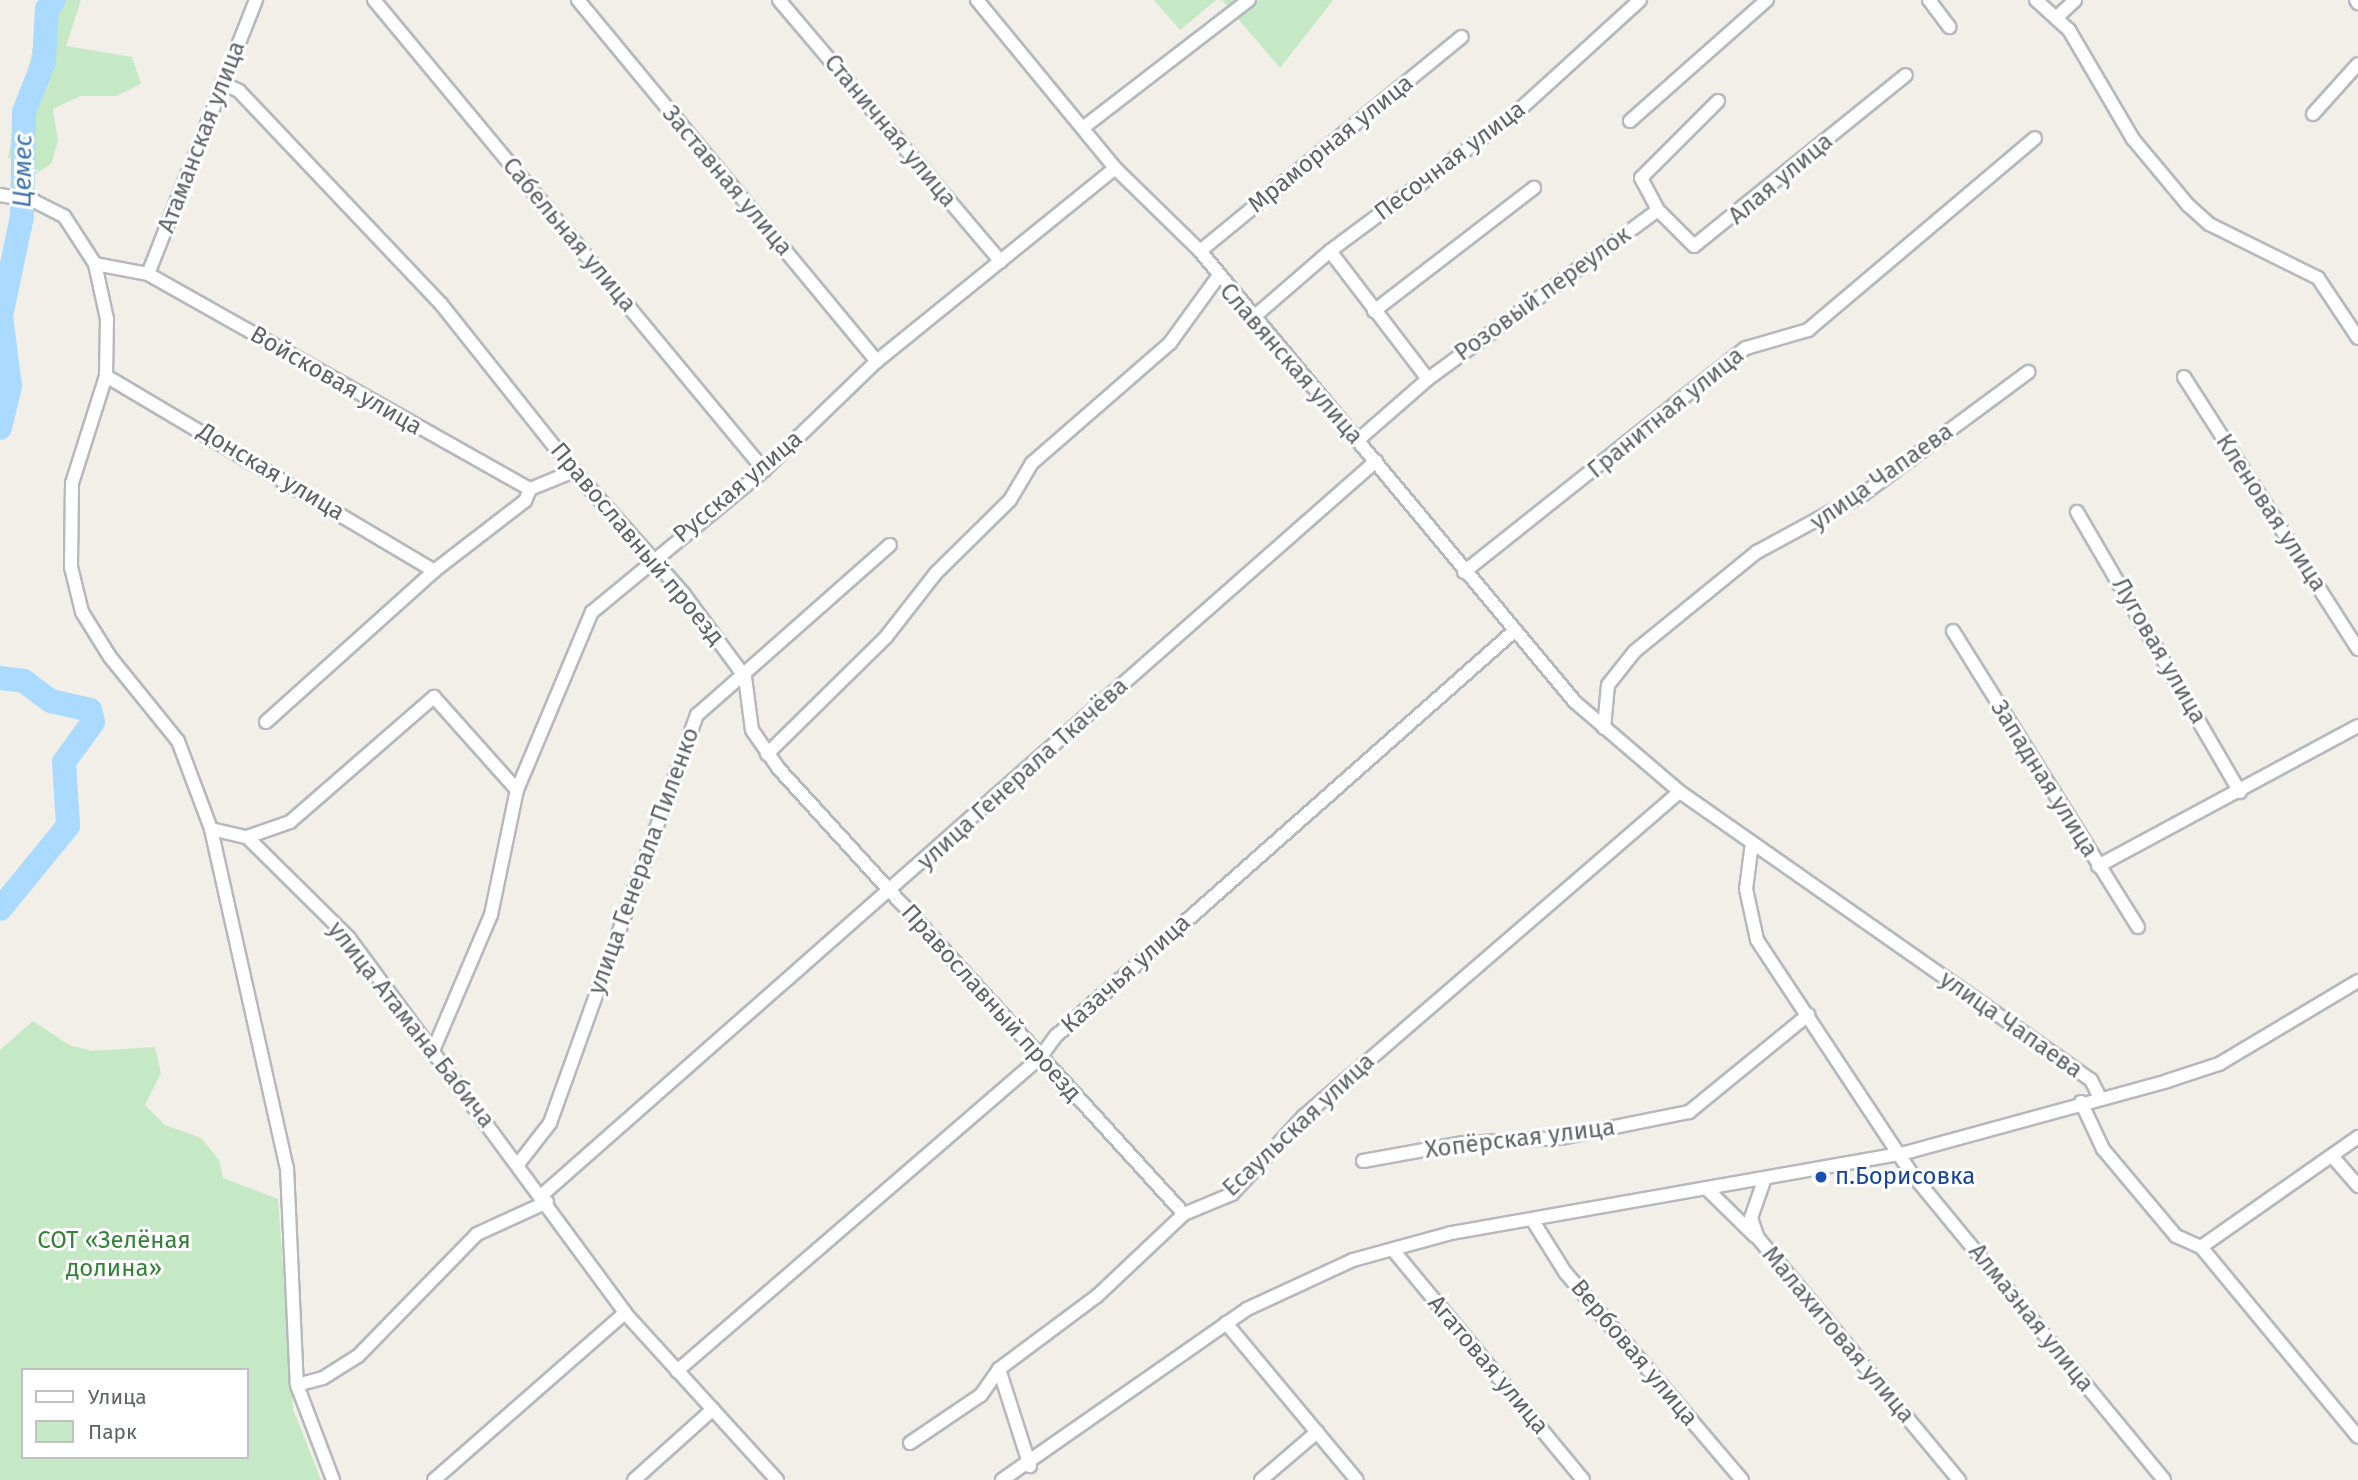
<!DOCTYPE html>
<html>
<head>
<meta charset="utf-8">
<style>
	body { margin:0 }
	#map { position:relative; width:2358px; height:1480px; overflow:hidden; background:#f1efe8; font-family:"Fira Sans",sans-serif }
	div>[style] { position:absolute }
	.green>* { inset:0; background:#c5e8c5 }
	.river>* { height:24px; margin:-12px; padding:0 12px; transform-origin:12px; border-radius:12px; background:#aadaff }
	.roads { filter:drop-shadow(2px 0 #b5b8bc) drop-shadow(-2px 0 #b5b8bc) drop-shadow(0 2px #b5b8bc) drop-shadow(0 -2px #b5b8bc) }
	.street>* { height:12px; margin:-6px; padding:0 6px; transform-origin:6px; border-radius:6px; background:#fff }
	.dots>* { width:19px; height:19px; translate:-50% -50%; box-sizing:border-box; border:4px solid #fff; border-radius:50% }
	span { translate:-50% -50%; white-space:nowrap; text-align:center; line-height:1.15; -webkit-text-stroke:6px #fff; paint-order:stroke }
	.street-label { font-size:24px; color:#5f6368 }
	.transit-label { font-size:24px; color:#164399 }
	.left { translate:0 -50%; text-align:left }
	.park-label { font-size:24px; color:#348238 }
	.water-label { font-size:26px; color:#4174aa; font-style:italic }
	.legend { position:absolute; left:21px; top:1368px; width:228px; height:91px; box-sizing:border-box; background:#fff; border:2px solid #bfc1c3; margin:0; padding:9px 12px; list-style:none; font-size:21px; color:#5f6368 }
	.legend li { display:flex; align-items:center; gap:14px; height:35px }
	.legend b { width:35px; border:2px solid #bfc1c3 }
</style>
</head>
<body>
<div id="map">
	<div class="green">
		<div style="clip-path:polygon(44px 0,81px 0,66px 46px,132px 57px,141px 84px,116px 96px,80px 96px,53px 109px,58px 141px,51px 164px,33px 175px,8px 157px)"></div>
		<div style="clip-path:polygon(1154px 0,1216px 0,1180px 30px)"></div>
		<div style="clip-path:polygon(1222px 0,1333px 0,1280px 68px)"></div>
		<div style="clip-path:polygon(evenodd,33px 1021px,69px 1045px,92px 1051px,155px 1047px,161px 1073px,145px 1105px,165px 1125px,201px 1138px,219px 1160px,223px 1178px,278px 1199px,293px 1409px,321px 1480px,0 1480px,0 1050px,33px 1021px,23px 1370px,247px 1370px,247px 1457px,23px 1457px,23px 1370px)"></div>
	</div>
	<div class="river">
		<div style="left:0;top:428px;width:43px;rotate:-76.6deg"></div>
		<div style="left:10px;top:386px;width:71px;rotate:-97.3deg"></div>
		<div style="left:1px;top:316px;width:102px;rotate:-78.1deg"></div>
		<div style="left:22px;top:216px;width:104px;rotate:-88.9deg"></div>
		<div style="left:24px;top:112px;width:55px;rotate:-68.6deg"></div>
		<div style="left:44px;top:61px;width:52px;rotate:-86.7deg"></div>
		<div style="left:47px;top:9px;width:11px;rotate:-52deg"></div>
		<div style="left:0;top:678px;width:24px;rotate:7deg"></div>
		<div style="left:24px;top:681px;width:34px;rotate:37deg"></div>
		<div style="left:51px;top:701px;width:40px;rotate:13deg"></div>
		<div style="left:90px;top:710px;width:12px;rotate:76deg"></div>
		<div style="left:93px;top:722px;width:49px;rotate:125.9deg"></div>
		<div style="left:64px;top:762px;width:64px;rotate:86.4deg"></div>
		<div style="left:68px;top:826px;width:107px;rotate:129.3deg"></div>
	</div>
	<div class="roads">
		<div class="street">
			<div style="left:374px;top:0;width:611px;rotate:50.31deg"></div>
			<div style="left:578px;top:0;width:469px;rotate:50.4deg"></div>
			<div style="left:779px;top:0;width:343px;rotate:49.7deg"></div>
			<div style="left:977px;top:0;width:217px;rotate:50.6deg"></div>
			<div style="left:1115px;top:168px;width:119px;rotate:44.3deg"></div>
			<div style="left:1200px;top:251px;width:587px;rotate:50.26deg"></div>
			<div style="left:1575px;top:702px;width:138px;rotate:40.6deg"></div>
			<div style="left:1680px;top:792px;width:502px;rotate:35.02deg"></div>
			<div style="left:2091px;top:1080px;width:20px;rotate:63deg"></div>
			<div style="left:1929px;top:0;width:34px;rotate:53deg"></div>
			<div style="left:2036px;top:0;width:45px;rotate:42.3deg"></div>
			<div style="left:2069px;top:30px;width:126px;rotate:59.6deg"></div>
			<div style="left:2133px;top:139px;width:86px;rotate:50.2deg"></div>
			<div style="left:2188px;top:205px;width:28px;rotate:42deg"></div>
			<div style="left:2209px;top:224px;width:122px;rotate:26.4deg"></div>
			<div style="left:2318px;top:278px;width:72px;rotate:56.3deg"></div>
			<div style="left:2356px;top:0;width:4px;rotate:56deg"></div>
			<div style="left:2056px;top:18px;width:26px;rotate:-43deg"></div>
			<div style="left:222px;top:83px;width:19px;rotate:25deg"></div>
			<div style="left:239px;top:91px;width:294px;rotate:46.5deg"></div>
			<div style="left:441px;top:304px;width:213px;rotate:51.5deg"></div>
			<div style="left:574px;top:471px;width:164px;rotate:48.2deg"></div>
			<div style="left:683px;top:593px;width:104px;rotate:53.6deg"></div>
			<div style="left:745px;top:677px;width:53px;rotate:82.5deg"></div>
			<div style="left:752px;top:730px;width:47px;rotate:55.3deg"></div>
			<div style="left:779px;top:769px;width:602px;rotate:47.69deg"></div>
			<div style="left:1718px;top:101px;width:109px;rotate:135deg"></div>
			<div style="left:1641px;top:178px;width:36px;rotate:62deg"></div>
			<div style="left:1658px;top:210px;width:51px;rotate:45deg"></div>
			<div style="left:1694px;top:246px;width:272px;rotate:-38.9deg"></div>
			<div style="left:2313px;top:114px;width:67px;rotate:-48deg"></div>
			<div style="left:1630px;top:121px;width:183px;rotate:-41.5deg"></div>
			<div style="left:1084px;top:127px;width:208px;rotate:-37.6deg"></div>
			<div style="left:0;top:195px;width:35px;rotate:10deg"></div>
			<div style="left:34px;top:201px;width:34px;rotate:27deg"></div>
			<div style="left:64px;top:216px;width:57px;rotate:57.1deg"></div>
			<div style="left:95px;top:264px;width:56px;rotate:77.7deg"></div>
			<div style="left:107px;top:319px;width:57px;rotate:91deg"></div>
			<div style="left:106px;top:376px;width:112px;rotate:107.6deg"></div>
			<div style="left:72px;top:483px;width:84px;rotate:90.7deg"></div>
			<div style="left:71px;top:567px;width:46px;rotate:76.3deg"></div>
			<div style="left:82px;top:612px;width:53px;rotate:58.1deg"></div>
			<div style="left:110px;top:657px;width:108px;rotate:51deg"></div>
			<div style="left:178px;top:741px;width:94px;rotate:69.4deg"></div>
			<div style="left:211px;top:829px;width:347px;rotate:77.4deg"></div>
			<div style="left:287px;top:1168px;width:217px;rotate:87.4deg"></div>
			<div style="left:297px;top:1385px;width:102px;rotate:69.2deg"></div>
			<div style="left:1200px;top:251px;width:338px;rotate:-39.3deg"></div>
			<div style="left:1330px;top:251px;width:161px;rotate:52.6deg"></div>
			<div style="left:1428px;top:379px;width:94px;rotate:138.9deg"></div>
			<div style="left:95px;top:264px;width:54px;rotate:10.7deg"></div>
			<div style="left:148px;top:274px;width:438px;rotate:29.4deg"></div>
			<div style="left:530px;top:489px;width:48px;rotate:-22.2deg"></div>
			<div style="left:148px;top:274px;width:295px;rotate:-68.5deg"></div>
			<div style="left:1374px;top:311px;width:202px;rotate:-37.6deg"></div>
			<div style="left:1255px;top:316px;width:99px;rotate:-40.9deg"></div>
			<div style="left:1330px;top:251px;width:233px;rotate:-36.6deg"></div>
			<div style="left:1517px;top:112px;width:166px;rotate:-42.3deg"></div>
			<div style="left:106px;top:376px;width:382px;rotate:30.7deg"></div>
			<div style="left:2184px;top:377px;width:323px;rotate:57.4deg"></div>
			<div style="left:1428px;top:379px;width:285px;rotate:-36.3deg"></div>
			<div style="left:2077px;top:512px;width:324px;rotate:59.8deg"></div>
			<div style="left:1464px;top:572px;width:360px;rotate:-38.5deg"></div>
			<div style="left:1746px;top:348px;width:65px;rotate:-16.2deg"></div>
			<div style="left:1808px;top:330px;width:297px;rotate:-40.2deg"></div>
			<div style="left:1953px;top:631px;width:349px;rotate:58deg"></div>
			<div style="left:266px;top:722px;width:226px;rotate:-41.9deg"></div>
			<div style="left:434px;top:571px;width:115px;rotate:-37.6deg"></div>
			<div style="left:525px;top:501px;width:13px;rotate:-67deg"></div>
			<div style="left:1604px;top:728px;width:43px;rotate:-84.7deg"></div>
			<div style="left:1608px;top:685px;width:43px;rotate:-51.5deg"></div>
			<div style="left:1635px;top:651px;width:157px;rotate:-39.1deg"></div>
			<div style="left:1757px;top:552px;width:119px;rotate:-28.5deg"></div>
			<div style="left:1862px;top:495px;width:207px;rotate:-36.5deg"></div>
			<div style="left:767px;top:754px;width:167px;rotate:-44.5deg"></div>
			<div style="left:886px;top:637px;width:81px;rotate:-52deg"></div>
			<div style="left:936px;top:573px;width:104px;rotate:-44.6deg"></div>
			<div style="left:1010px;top:500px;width:43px;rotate:-59.3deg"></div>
			<div style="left:1032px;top:463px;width:183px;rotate:-41deg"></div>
			<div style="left:1170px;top:343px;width:80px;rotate:-54.1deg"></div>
			<div style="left:211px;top:829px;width:37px;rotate:13deg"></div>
			<div style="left:247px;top:837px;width:144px;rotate:44.7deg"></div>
			<div style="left:349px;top:938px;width:466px;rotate:53.6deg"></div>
			<div style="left:625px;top:1313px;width:226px;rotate:47.7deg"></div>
			<div style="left:247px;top:837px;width:46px;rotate:-19.2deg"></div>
			<div style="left:290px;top:822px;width:191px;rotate:-41deg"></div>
			<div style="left:434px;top:697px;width:125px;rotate:48.3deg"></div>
			<div style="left:1752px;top:843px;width:46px;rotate:97.4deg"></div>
			<div style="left:1746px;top:889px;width:52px;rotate:77.8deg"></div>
			<div style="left:1757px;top:940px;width:281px;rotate:56.5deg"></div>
			<div style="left:1912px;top:1174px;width:396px;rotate:50.5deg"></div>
			<div style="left:2098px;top:866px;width:295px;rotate:-28.3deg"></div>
			<div style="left:432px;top:1053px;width:150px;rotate:-66.9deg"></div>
			<div style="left:491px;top:915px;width:128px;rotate:-78.3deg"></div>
			<div style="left:517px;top:790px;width:193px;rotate:-67.2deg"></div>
			<div style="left:592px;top:612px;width:223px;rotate:-39.5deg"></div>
			<div style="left:764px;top:470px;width:157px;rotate:-44deg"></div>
			<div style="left:877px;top:361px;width:306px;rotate:-39deg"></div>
			<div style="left:2081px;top:1102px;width:52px;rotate:64.9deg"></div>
			<div style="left:2103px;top:1149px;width:114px;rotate:50deg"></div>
			<div style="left:2176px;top:1236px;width:27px;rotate:24deg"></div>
			<div style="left:2201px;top:1247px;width:246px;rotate:50.4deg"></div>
			<div style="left:2332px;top:1156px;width:40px;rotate:49deg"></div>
			<div style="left:1363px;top:1161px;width:102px;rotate:-10.2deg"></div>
			<div style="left:1463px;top:1143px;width:97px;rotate:-3deg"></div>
			<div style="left:1560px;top:1138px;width:132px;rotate:-11.4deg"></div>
			<div style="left:1689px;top:1112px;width:154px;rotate:-39.2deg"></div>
			<div style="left:519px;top:1163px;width:51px;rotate:-52.2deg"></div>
			<div style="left:550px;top:1123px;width:434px;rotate:-70.2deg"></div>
			<div style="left:697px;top:715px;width:257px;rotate:-41.4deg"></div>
			<div style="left:1765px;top:1178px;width:42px;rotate:109.3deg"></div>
			<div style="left:1751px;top:1218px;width:21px;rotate:71deg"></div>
			<div style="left:1758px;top:1238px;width:315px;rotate:50.3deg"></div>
			<div style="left:1709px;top:1191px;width:64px;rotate:44.4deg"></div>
			<div style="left:542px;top:1195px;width:1111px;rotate:-41.35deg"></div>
			<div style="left:1533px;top:1221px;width:60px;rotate:57.9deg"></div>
			<div style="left:1565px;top:1272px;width:273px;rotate:49.6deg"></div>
			<div style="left:2201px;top:1247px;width:192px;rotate:-35deg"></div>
			<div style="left:1393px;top:1250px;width:298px;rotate:50.4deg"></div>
			<div style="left:1226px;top:1323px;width:204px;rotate:50.2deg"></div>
			<div style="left:999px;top:1369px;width:102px;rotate:72.3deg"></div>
			<div style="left:677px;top:1371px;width:478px;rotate:-40.8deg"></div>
			<div style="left:1039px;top:1059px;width:29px;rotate:-54deg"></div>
			<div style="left:1056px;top:1036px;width:609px;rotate:-41.47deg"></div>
			<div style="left:297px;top:1385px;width:27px;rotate:-15deg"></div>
			<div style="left:323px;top:1378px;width:41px;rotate:-32.2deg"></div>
			<div style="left:358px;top:1356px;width:170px;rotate:-45.7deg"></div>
			<div style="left:477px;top:1234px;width:77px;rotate:-24.6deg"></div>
			<div style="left:910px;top:1443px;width:86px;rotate:-34.1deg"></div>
			<div style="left:981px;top:1395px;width:32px;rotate:-55deg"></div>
			<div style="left:999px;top:1369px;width:122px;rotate:-36.7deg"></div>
			<div style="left:1097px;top:1296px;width:120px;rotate:-43.3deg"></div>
			<div style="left:1184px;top:1214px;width:52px;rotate:-22.6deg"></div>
			<div style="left:1232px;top:1194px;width:106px;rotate:-47.3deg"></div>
			<div style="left:1304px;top:1116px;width:496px;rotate:-40.8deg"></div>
			<div style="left:434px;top:1480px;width:254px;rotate:-41.2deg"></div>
			<div style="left:634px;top:1480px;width:106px;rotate:-41.9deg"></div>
			<div style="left:1002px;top:1480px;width:299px;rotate:-34.9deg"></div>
			<div style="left:1247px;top:1309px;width:117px;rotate:-24.8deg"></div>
			<div style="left:1353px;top:1260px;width:102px;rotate:-15.4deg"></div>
			<div style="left:1451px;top:1233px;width:457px;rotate:-10deg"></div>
			<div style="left:1901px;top:1154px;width:276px;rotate:-15.3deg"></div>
			<div style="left:2167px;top:1081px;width:55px;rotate:-18.1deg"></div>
			<div style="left:2219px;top:1064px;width:162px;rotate:-30.8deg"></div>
			<div style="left:1261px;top:1480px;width:74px;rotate:-40.6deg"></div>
		</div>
	</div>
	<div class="dots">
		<div style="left:1821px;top:1177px;background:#1a4fb4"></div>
	</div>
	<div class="street-label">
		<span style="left:890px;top:131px;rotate:50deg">Станичная улица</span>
		<span style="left:202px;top:137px;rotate:-69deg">Атаманская улица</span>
		<span style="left:1331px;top:144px;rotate:-39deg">Мраморная улица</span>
		<span style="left:1450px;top:161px;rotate:-37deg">Песочная улица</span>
		<span style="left:1781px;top:179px;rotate:-40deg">Алая улица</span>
		<span style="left:727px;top:181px;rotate:50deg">Заставная улица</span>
		<span style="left:569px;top:235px;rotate:50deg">Сабельная улица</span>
		<span style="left:1543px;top:294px;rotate:-36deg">Розовый переулок</span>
		<span style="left:1291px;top:364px;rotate:49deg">Славянская улица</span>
		<span style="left:336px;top:381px;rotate:30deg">Войсковая улица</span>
		<span style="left:1666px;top:413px;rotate:-39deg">Гранитная улица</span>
		<span style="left:271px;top:472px;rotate:31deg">Донская улица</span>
		<span style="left:1882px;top:477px;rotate:-35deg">улица Чапаева</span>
		<span style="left:738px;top:487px;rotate:-40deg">Русская улица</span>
		<span style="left:2271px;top:513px;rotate:57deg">Кленовая улица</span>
		<span style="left:637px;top:544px;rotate:50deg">Православный проезд</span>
		<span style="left:2159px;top:651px;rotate:60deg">Луговая улица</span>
		<span style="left:1023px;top:774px;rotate:-42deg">улица Генерала Ткачёва</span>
		<span style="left:2044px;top:779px;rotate:58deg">Западная улица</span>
		<span style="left:644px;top:861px;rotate:-70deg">улица Генерала Пиленко</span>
		<span style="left:1126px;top:974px;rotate:-42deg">Казачья улица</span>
		<span style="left:991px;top:1003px;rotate:48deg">Православный проезд</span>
		<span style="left:411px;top:1025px;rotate:52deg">улица Атамана Бабича</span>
		<span style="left:2011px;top:1025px;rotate:35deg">улица Чапаева</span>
		<span style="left:1299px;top:1125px;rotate:-43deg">Есаульская улица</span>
		<span style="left:1520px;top:1139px;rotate:-7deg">Хопёрская улица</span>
		<span style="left:2031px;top:1318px;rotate:51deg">Алмазная улица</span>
		<span style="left:1838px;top:1335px;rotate:50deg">Малахитовая улица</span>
		<span style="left:1634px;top:1353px;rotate:50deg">Вербовая улица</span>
		<span style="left:1488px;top:1365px;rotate:50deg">Агатовая улица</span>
	</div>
	<div class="transit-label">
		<span class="left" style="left:1835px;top:1177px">п.Борисовка</span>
	</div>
	<div class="park-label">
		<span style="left:114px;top:1255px">СОТ «Зелёная<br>долина»</span>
	</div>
	<div class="water-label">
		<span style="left:23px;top:171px;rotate:-89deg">Цемес</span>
	</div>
	<ul class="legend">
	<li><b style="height:9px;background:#fff"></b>Улица</li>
	<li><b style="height:19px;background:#c5e8c5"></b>Парк</li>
	</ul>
</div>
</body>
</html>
